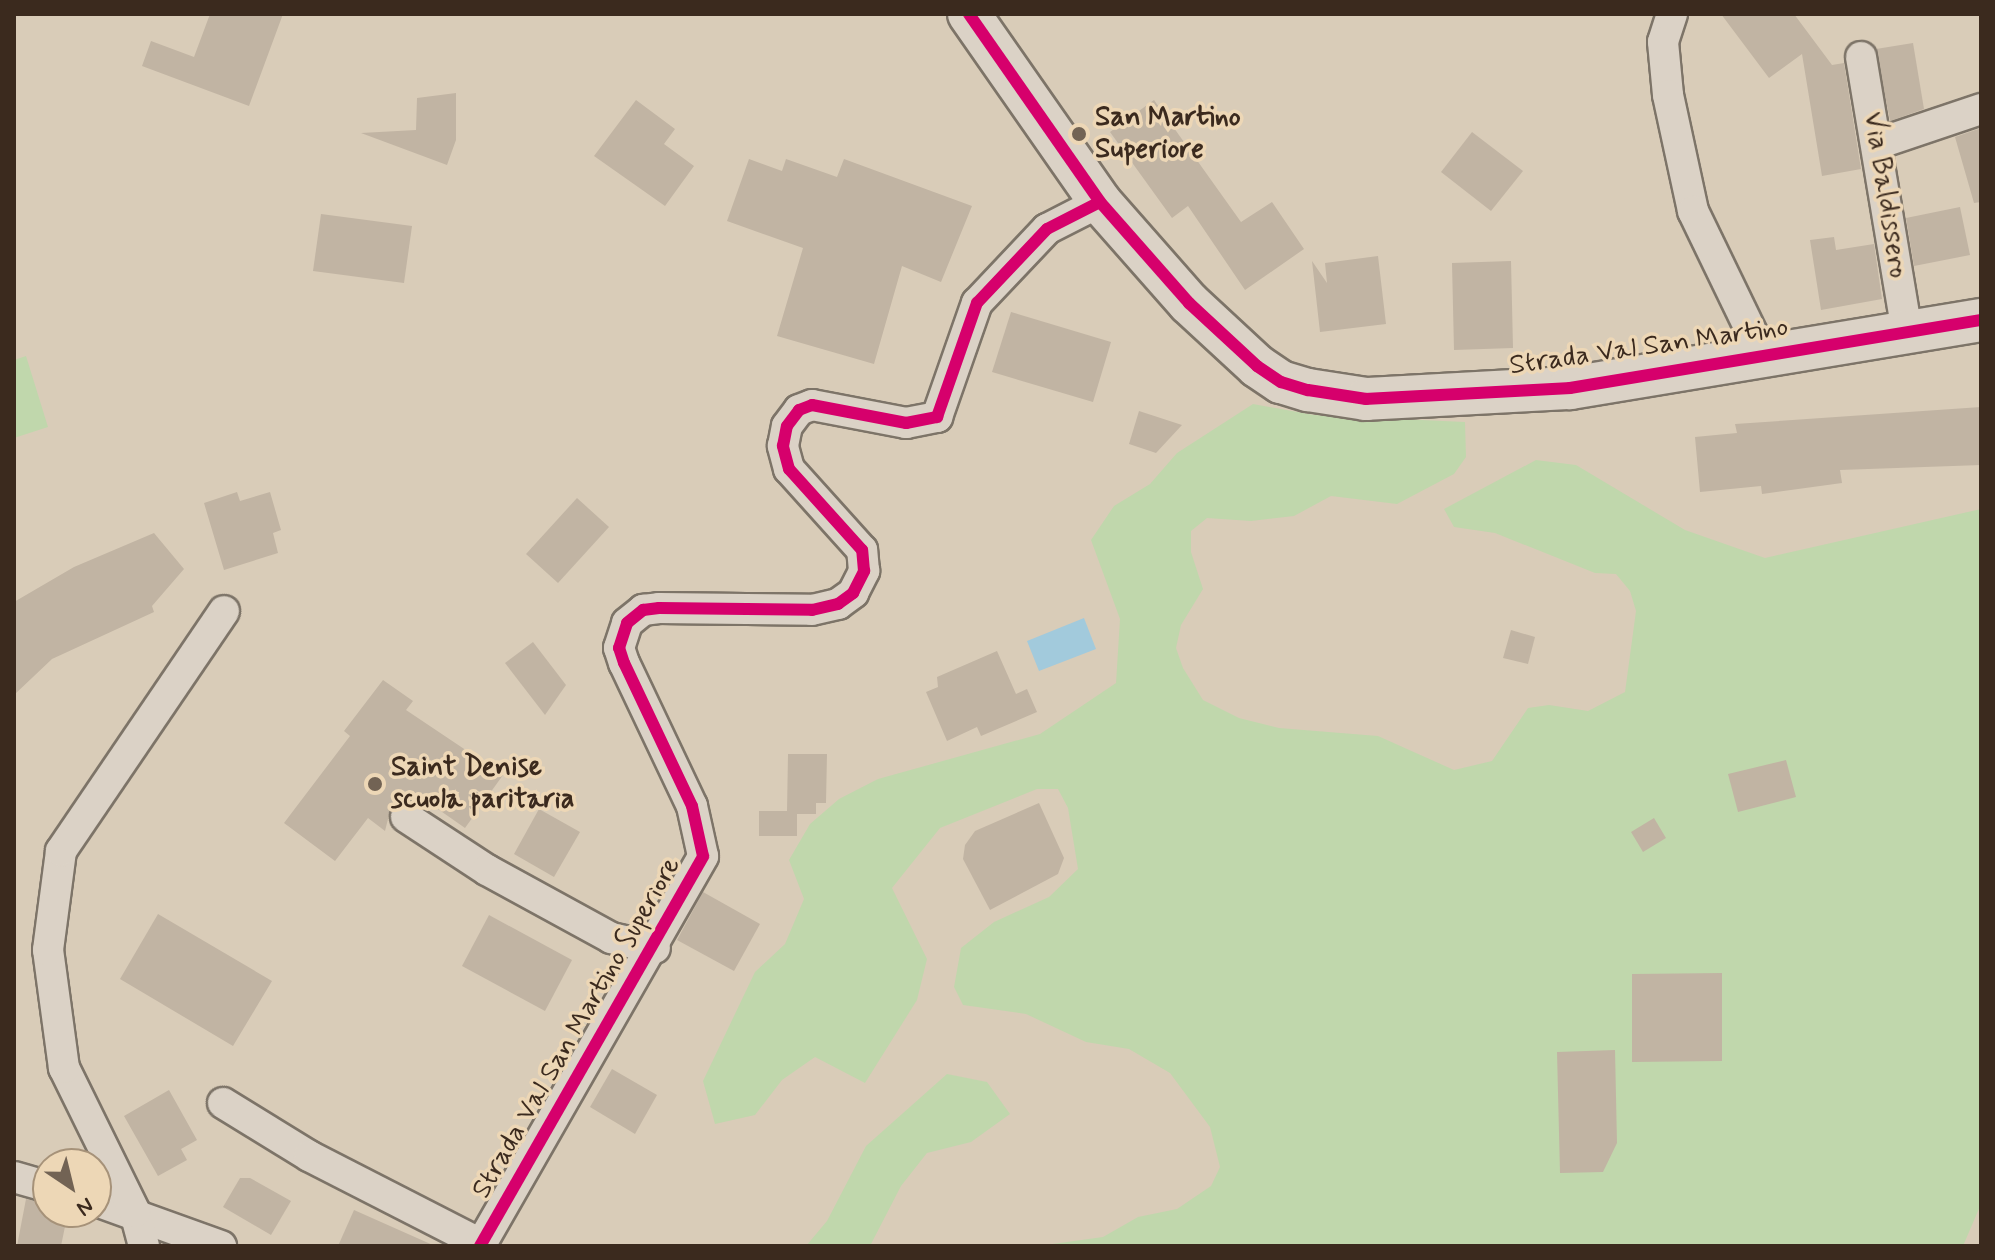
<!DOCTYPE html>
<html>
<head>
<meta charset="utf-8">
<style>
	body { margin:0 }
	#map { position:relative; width:1995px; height:1260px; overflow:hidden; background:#d9ccb8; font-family:Mynerve,sans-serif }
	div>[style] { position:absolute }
	.green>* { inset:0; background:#c0d7ac }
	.water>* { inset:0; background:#a2cadc }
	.building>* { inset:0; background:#c1b4a3 }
	.roads { filter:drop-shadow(2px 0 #7d7468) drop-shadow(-2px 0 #7d7468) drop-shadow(0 2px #7d7468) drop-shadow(0 -2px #7d7468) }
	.street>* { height:30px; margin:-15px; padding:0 15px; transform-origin:15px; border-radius:15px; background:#dbd2c6 }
	.secondary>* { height:42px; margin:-21px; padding:0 21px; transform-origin:21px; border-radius:21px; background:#dbd2c6 }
	.cycleway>* { height:12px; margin:-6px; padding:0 6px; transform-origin:6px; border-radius:6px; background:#d6006c }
	.dots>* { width:22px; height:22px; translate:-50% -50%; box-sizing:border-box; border:4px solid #edd7b6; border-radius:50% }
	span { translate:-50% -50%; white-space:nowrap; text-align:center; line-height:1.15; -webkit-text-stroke:7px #edd7b6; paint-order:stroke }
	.poi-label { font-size:28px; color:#3b2a1e; font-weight:700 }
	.left { translate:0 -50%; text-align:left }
	.street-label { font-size:28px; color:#3b2a1e }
	.frame { position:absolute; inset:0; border:16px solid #3b2a1e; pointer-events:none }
	.north { position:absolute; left:32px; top:1148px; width:80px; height:80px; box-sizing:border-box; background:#edd7b6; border:2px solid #a69279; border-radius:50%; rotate:145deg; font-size:22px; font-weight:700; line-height:32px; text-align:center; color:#3b2a1e }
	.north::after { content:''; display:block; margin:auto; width:28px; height:36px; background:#726354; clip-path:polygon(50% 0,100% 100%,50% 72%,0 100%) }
</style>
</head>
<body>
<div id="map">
	<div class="green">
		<div style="clip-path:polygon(26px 356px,48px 427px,14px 438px,14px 360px)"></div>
		<div style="clip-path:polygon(1253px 404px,1314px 415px,1465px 422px,1466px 457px,1454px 474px,1397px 504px,1331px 496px,1294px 516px,1251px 521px,1207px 518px,1191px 531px,1191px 552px,1203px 589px,1181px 625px,1176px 648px,1183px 668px,1203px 700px,1239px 718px,1279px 728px,1378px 736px,1454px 770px,1492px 761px,1528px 708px,1549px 705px,1588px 711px,1625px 692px,1636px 611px,1630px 591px,1616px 574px,1595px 573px,1495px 533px,1454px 527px,1444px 509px,1536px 460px,1576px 465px,1685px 530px,1765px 558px,1981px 509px,1981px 1204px,1963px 1246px,1038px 1246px,1103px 1237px,1138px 1217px,1177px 1209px,1211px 1186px,1220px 1167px,1210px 1127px,1170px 1073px,1129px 1049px,1086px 1042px,1026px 1014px,963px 1005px,954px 987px,961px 948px,994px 922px,1049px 897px,1078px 869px,1068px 808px,1058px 789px,1037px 789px,940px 828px,892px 888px,927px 959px,917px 1000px,865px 1083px,815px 1057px,782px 1080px,755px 1115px,715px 1124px,703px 1081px,755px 972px,785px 944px,804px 899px,789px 860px,810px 824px,839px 799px,878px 779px,1040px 734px,1116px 683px,1120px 619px,1091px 540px,1114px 506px,1150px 484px,1177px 453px)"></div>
		<div style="clip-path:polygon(947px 1074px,987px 1082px,1010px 1114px,971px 1142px,927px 1153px,901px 1186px,870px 1246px,806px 1246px,827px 1221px,866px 1146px)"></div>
	</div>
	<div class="water">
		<div style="clip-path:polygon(1084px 618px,1096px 649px,1039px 671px,1027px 641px)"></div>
	</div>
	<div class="building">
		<div style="clip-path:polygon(210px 14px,283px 14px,249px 106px,142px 66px,151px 41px,194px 57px)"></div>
		<div style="clip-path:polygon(1721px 14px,1794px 14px,1832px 65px,1844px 63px,1861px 169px,1822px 176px,1802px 54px,1769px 78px)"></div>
		<div style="clip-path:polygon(1913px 43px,1924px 109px,1890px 121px,1876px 49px)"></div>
		<div style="clip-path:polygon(456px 93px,456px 140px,447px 165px,361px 133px,416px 130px,417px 98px)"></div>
		<div style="clip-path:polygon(636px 100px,675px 129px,664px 144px,694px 166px,665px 206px,594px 156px)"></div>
		<div style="clip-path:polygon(1154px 100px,1241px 222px,1272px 202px,1304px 249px,1245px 290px,1188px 206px,1172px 218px,1110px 132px)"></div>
		<div style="clip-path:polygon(1981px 128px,1981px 202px,1974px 203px,1955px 137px)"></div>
		<div style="clip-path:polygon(1472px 132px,1523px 171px,1491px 211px,1441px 172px)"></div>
		<div style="clip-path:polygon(749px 159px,782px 171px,786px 159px,837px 177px,844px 159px,972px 206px,941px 282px,902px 266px,874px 364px,777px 336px,803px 248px,727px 221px)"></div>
		<div style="clip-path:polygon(1960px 207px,1970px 255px,1914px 266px,1906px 218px)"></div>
		<div style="clip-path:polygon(321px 214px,412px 226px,404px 283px,313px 271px)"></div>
		<div style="clip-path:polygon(1834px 237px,1836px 250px,1874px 244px,1882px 299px,1821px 310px,1810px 240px)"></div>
		<div style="clip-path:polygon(1378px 256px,1386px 324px,1320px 332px,1312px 261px,1327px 283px,1325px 263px)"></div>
		<div style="clip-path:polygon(1511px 261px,1513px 348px,1454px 350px,1452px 263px)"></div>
		<div style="clip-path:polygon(1011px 312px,1111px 342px,1093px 402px,992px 372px)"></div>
		<div style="clip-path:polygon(1981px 407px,1981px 465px,1840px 470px,1842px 483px,1762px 494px,1761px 486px,1700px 492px,1695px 437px,1737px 433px,1735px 424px)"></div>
		<div style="clip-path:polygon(1139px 411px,1182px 425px,1156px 453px,1129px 444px)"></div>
		<div style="clip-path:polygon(237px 492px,240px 501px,270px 492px,281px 530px,273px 533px,278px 553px,224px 570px,204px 503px)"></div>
		<div style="clip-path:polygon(577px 498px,609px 527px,558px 583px,526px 554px)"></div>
		<div style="clip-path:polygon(154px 533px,184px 569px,152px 606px,154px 612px,52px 659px,14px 695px,14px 602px,74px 567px)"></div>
		<div style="clip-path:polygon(1511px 630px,1535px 637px,1528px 664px,1503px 658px)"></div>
		<div style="clip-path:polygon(533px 642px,566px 685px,545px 715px,505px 663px)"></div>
		<div style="clip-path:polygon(997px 651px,1016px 694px,1027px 689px,1037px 712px,981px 736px,977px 727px,947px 741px,926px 692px,938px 687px,937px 677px)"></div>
		<div style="clip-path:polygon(383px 680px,413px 701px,406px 710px,503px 775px,465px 828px,415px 793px,391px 807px,385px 831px,368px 818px,335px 861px,284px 823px,350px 736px,344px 731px)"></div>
		<div style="clip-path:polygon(788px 754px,827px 754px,826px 803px,816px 803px,816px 814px,797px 814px,797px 836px,759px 836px,759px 811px,787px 811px)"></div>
		<div style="clip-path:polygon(1786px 760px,1796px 797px,1738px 812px,1728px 774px)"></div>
		<div style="clip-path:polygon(1039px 803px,1064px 858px,1058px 874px,990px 910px,963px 859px,965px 845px,975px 831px)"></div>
		<div style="clip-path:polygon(539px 809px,580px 832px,554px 877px,514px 854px)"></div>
		<div style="clip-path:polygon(1654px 818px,1666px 838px,1643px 852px,1631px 832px)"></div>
		<div style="clip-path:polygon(703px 892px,760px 924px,734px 971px,677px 940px)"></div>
		<div style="clip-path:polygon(158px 914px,272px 981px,233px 1046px,120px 979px)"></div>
		<div style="clip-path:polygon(489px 915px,572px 960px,545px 1011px,462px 966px)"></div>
		<div style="clip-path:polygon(1722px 973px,1722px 1061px,1632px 1062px,1632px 974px)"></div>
		<div style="clip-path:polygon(1615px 1050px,1617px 1143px,1603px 1172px,1560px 1173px,1557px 1052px)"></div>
		<div style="clip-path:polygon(612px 1069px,657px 1095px,635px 1134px,590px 1107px)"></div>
		<div style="clip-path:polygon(169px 1090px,197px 1140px,181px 1149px,187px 1160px,158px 1176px,124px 1116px)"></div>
		<div style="clip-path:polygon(240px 1178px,250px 1178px,291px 1201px,271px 1235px,223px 1207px)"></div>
		<div style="clip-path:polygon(26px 1199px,48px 1204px,48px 1212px,68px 1212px,61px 1246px,17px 1246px)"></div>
		<div style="clip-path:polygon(354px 1210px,435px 1246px,338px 1246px)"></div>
	</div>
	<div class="roads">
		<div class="street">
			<div style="left:1672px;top:14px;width:29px;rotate:108deg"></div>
			<div style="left:1663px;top:42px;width:53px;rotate:84.6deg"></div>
			<div style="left:1668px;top:95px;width:119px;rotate:77.8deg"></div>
			<div style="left:1693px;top:211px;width:163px;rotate:64.2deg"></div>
			<div style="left:1861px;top:57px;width:280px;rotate:80.5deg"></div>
			<div style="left:1877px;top:144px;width:110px;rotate:-18.6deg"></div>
			<div style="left:406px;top:817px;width:97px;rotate:33.2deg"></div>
			<div style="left:487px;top:870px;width:141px;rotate:28.7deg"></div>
			<div style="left:611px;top:938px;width:45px;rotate:12.8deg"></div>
			<div style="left:223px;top:1103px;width:101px;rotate:31.6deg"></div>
			<div style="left:309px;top:1156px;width:193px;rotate:27.1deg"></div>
			<div style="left:14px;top:1177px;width:35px;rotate:16deg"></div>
			<div style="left:96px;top:1201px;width:133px;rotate:19.8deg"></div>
			<div style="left:144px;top:1246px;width:35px;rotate:-105deg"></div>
			<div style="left:135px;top:1212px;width:161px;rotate:-116.2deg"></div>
			<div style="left:64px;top:1068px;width:119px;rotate:-97.7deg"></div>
			<div style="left:48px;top:950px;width:100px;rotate:-82.5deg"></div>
			<div style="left:61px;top:851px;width:290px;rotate:-55.8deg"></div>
			<div style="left:480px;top:1246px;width:449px;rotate:-60.2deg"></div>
			<div style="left:703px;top:856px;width:51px;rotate:-102.4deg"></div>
			<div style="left:692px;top:806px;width:158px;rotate:-115.4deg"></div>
			<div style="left:624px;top:663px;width:16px;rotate:-108deg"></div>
			<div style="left:619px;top:648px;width:26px;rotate:-72deg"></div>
			<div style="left:627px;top:623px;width:21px;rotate:-39deg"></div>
			<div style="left:643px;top:610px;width:16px;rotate:-7deg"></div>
			<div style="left:659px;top:608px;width:153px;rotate:0.7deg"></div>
			<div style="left:812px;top:610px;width:27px;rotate:-13deg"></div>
			<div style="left:838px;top:604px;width:19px;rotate:-36deg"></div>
			<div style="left:853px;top:593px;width:25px;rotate:-63deg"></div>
			<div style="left:864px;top:571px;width:21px;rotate:-95deg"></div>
			<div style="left:862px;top:550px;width:109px;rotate:-132deg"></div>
			<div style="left:789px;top:469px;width:24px;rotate:-105deg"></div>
			<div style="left:783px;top:446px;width:20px;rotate:-79deg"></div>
			<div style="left:787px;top:426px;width:20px;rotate:-53deg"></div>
			<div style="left:799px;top:410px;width:14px;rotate:-21deg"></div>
			<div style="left:812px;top:405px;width:96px;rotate:10.8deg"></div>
			<div style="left:906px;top:423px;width:32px;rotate:-11deg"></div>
			<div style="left:937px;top:417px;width:121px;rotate:-70.7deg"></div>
			<div style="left:977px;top:303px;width:102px;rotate:-46.6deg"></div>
			<div style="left:1047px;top:229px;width:59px;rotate:-27deg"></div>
		</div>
		<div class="secondary">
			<div style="left:969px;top:14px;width:229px;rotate:55.1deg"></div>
			<div style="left:1100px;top:202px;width:135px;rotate:48.6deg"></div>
			<div style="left:1189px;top:303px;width:93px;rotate:42.8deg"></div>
			<div style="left:1257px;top:366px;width:29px;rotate:34deg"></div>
			<div style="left:1281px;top:382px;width:28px;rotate:17deg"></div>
			<div style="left:1308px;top:390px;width:59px;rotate:8.8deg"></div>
			<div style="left:1366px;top:399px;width:204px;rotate:-3.1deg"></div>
			<div style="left:1570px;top:388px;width:417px;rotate:-9.4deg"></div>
		</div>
	</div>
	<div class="cycleway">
		<div style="left:969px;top:14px;width:229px;rotate:55.1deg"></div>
		<div style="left:1100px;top:202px;width:135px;rotate:48.6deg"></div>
		<div style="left:1189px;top:303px;width:93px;rotate:42.8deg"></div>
		<div style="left:1257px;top:366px;width:29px;rotate:34deg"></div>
		<div style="left:1281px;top:382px;width:28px;rotate:17deg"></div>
		<div style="left:1308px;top:390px;width:59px;rotate:8.8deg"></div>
		<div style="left:1366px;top:399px;width:204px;rotate:-3.1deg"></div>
		<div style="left:1570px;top:388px;width:417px;rotate:-9.4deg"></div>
		<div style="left:480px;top:1246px;width:449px;rotate:-60.2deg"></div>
		<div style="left:703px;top:856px;width:51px;rotate:-102.4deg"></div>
		<div style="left:692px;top:806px;width:158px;rotate:-115.4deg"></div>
		<div style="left:624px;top:663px;width:16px;rotate:-108deg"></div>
		<div style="left:619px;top:648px;width:26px;rotate:-72deg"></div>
		<div style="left:627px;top:623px;width:21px;rotate:-39deg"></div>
		<div style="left:643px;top:610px;width:16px;rotate:-7deg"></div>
		<div style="left:659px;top:608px;width:153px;rotate:0.7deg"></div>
		<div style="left:812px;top:610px;width:27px;rotate:-13deg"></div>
		<div style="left:838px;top:604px;width:19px;rotate:-36deg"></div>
		<div style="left:853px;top:593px;width:25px;rotate:-63deg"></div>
		<div style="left:864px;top:571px;width:21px;rotate:-95deg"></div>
		<div style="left:862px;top:550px;width:109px;rotate:-132deg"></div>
		<div style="left:789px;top:469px;width:24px;rotate:-105deg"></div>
		<div style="left:783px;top:446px;width:20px;rotate:-79deg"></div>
		<div style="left:787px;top:426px;width:20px;rotate:-53deg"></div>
		<div style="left:799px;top:410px;width:14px;rotate:-21deg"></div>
		<div style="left:812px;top:405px;width:96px;rotate:10.8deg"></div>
		<div style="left:906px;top:423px;width:32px;rotate:-11deg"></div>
		<div style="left:937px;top:417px;width:121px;rotate:-70.7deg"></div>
		<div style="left:977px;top:303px;width:102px;rotate:-46.6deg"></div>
		<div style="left:1047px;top:229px;width:59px;rotate:-27deg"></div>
	</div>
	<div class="dots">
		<div style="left:1079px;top:134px;background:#726354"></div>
		<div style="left:375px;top:784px;background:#726354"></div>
	</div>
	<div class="poi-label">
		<span class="left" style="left:1095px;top:134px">San Martino<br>Superiore</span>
		<span class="left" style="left:391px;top:784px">Saint Denise<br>scuola paritaria</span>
	</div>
	<div class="street-label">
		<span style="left:1885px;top:195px;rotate:81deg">Via Baldissero</span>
		<span style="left:1649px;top:347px;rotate:-8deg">Strada Val San Martino</span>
		<span style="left:577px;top:1028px;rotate:-60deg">Strada Val San Martino Superiore</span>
	</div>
	<div class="frame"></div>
	<div class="north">N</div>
</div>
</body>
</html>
